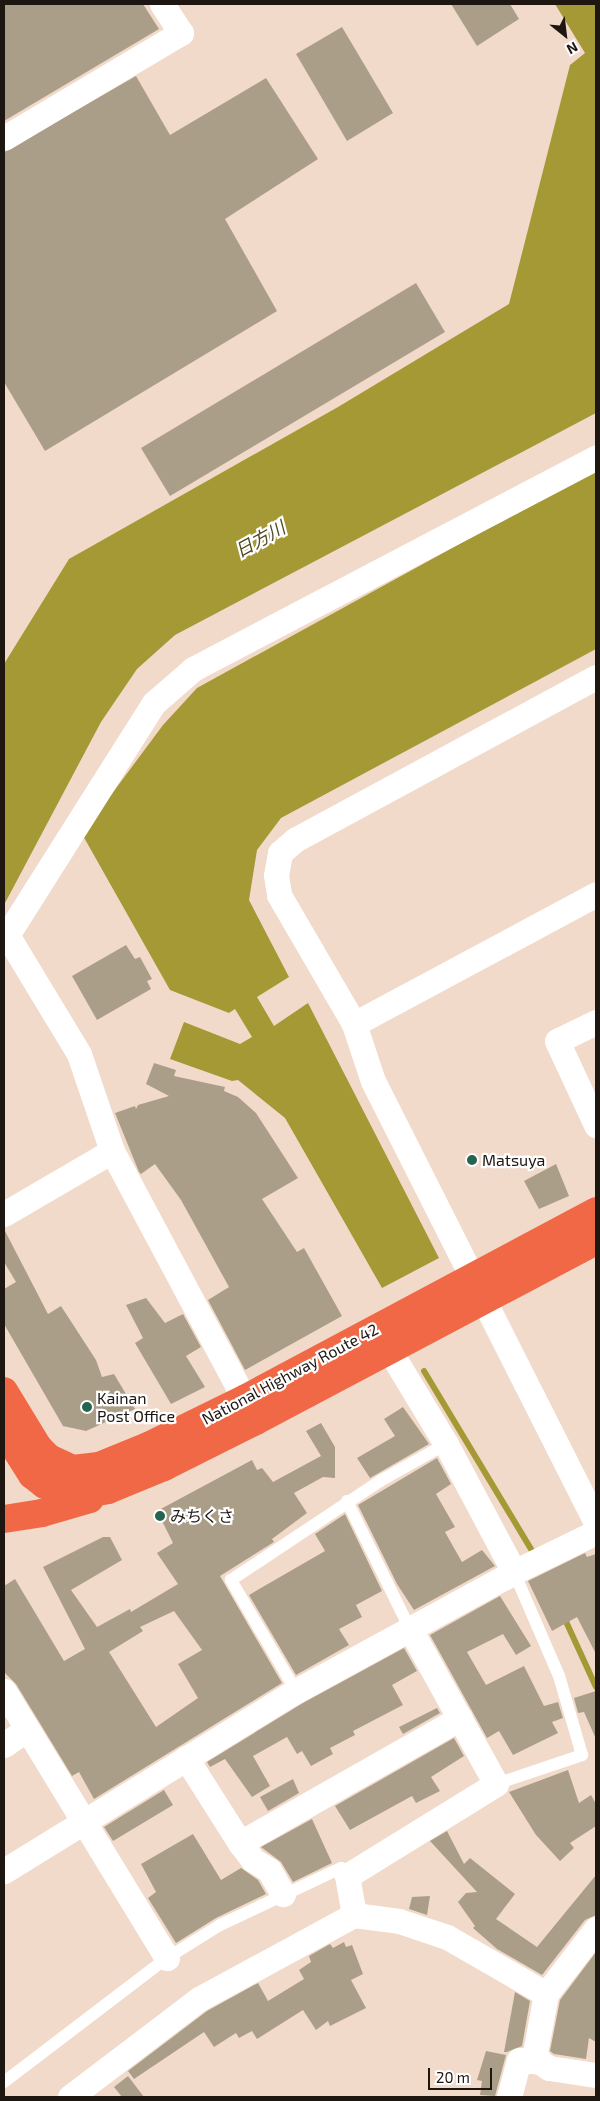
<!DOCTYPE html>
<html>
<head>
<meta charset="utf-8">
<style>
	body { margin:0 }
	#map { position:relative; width:600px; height:2101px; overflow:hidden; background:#f2daca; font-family:"Exo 2","Noto Sans JP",sans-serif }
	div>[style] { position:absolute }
	.water>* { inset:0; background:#a59936 }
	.stream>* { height:6px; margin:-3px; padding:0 3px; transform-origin:3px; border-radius:3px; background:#a59936 }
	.building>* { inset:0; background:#ab9e89 }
	.lane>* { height:12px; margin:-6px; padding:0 6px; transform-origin:6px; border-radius:6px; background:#fff }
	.street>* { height:25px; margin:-12.5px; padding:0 12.5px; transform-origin:12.5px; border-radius:12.5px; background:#fff }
	.highway>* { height:28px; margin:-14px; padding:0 14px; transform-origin:14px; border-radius:14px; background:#f16846 }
	.dots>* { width:14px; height:14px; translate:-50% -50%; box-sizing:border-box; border:2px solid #fff; border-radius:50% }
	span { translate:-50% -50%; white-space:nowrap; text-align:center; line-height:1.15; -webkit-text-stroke:4.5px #fff; paint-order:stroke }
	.poi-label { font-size:16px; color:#1e1610 }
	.left { translate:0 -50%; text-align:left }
	.street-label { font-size:16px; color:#1e1610 }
	.water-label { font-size:18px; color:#4f4a22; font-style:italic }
	.frame { position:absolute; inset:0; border:5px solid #1e1610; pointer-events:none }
	.north { position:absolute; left:540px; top:10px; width:50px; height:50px; -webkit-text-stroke:4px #fff; paint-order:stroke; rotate:151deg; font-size:14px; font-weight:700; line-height:20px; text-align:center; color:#1e1610 }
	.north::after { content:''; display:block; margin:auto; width:18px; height:22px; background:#1e1610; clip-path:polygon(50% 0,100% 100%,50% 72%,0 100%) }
	.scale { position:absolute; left:428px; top:2068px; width:64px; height:22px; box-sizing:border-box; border:2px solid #1e1610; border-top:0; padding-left:6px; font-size:15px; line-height:18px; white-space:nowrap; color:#1e1610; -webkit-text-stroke:4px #fff; paint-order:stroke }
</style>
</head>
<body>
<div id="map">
	<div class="water">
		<div style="clip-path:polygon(555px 4px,596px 4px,596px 413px,175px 635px,137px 669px,101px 722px,4px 905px,4px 664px,69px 559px,338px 407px,509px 304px,570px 65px,585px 53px)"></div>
		<div style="clip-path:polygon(596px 469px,596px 649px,281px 818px,257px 850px,249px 900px,289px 977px,257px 997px,274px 1026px,308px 1003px,439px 1258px,382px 1288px,285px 1118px,238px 1080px,232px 1081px,170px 1059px,184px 1022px,240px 1044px,252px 1037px,235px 1009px,229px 1013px,170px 990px,82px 834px,163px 725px,197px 688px)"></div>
	</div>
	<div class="stream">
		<div style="left:424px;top:1371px;width:216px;rotate:59deg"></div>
		<div style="left:563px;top:1615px;width:79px;rotate:65.4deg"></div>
	</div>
	<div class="building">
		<div style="clip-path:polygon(4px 4px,143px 4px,159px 29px,4px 121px)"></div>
		<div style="clip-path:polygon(451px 4px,510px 4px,519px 19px,477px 46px)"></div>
		<div style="clip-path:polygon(342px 27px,393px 113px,347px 141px,296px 54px)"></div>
		<div style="clip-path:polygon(136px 76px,170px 135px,266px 78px,318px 159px,225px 219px,277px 311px,45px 451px,4px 382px,4px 152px)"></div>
		<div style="clip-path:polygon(416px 283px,445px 332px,170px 496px,141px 448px)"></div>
		<div style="clip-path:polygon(126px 945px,135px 959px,140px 957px,152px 979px,147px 981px,151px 989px,97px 1020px,72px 976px)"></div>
		<div style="clip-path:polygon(154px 1063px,176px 1070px,174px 1076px,225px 1087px,224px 1091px,238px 1097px,256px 1113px,298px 1178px,262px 1199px,297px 1252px,304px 1248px,342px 1316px,245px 1370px,208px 1300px,229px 1287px,181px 1200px,155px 1164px,141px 1174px,139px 1172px,115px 1113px,135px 1106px,136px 1109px,138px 1105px,169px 1096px,146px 1084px)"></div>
		<div style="clip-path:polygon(556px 1164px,569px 1196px,539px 1209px,524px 1181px)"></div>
		<div style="clip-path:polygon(4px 1229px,48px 1314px,61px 1306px,96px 1360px,102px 1377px,114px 1374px,135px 1409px,86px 1431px,63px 1426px,4px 1324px,4px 1289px,16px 1282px,4px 1262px)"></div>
		<div style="clip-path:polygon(146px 1298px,165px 1323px,183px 1314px,201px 1347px,186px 1356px,205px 1387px,171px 1404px,135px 1343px,143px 1338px,126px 1305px)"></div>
		<div style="clip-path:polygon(403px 1407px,429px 1444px,370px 1478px,357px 1458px,395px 1436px,384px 1419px)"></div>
		<div style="clip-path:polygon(evenodd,321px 1423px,335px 1447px,335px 1478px,323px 1477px,294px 1493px,307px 1513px,272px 1539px,274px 1542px,220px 1576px,282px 1683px,94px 1799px,79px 1772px,72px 1776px,16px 1684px,4px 1672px,4px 1586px,15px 1579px,64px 1661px,85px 1649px,43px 1567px,103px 1537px,110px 1537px,122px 1560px,71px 1590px,97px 1627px,130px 1609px,131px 1612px,178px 1584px,157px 1553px,173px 1543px,157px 1511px,252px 1460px,257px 1470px,262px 1468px,273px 1482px,321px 1456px,306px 1431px,321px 1423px,174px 1611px,202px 1650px,178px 1664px,198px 1698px,156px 1727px,109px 1652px,143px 1631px,140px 1627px,174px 1611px)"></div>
		<div style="clip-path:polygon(437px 1458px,451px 1484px,436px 1494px,455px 1527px,445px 1532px,462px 1562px,482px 1550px,495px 1566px,414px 1610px,397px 1584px,358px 1505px)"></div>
		<div style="clip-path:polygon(345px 1514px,382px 1591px,356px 1605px,362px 1617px,339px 1629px,349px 1645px,296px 1675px,249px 1595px,325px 1551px,315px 1534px)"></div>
		<div style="clip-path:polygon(585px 1553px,587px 1557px,596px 1554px,596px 1654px,577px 1617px,552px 1631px,528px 1581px)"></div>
		<div style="clip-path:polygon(500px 1596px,531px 1646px,516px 1655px,503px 1634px,467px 1652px,486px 1685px,524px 1666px,544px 1706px,558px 1702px,563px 1718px,552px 1722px,558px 1733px,513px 1755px,499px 1731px,487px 1738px,430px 1635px)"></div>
		<div style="clip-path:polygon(404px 1648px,417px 1671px,392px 1685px,403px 1705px,353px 1731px,355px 1735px,330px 1748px,333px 1754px,311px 1766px,302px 1751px,297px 1754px,287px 1737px,253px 1756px,270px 1786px,252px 1797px,225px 1759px,210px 1767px,207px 1762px,303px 1703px)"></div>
		<div style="clip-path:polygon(596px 1691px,596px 1739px,584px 1712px,578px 1713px,574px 1698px)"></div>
		<div style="clip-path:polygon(437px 1708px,440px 1713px,403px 1734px,399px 1727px)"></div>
		<div style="clip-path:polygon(454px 1738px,464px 1756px,431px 1777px,440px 1791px,416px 1803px,412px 1796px,350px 1830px,335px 1806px)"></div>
		<div style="clip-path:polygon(568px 1770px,579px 1803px,591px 1795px,596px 1804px,596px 1826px,570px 1843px,574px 1848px,560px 1861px,536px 1835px,509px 1792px)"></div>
		<div style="clip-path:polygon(293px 1779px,299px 1793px,268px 1811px,260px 1797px)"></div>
		<div style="clip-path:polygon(164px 1790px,173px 1805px,113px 1841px,104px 1827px)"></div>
		<div style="clip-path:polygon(312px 1819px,332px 1863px,293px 1882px,281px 1862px,261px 1847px)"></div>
		<div style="clip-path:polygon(447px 1831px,464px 1864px,470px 1858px,515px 1894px,496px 1919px,537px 1947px,596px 1875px,596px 1915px,585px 1920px,542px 1975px,497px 1949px,473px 1928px,475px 1926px,458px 1902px,466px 1893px,477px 1892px,430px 1841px)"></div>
		<div style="clip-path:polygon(193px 1834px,221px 1880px,241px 1868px,258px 1880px,266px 1894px,216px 1918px,176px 1943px,148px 1898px,156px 1892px,141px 1864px)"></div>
		<div style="clip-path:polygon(430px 1896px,427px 1915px,409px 1909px,412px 1897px)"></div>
		<div style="clip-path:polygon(344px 1942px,346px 1947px,352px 1945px,363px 1974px,351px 1980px,366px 2008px,330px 2026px,328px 2021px,316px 2030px,303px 2010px,257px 2039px,252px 2031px,239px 2038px,236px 2033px,214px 2047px,204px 2032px,134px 2079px,128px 2071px,207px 2011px,258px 1983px,268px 2001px,304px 1979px,299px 1970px,311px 1962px,309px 1956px,330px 1944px,333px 1948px)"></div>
		<div style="clip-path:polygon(596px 1952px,596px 2042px,589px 2038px,586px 2059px,554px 2054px,550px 2051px,560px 2000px)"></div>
		<div style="clip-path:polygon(515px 1992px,530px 2001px,522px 2046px,507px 2052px,504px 2052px)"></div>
		<div style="clip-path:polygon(486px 2051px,506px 2055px,495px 2096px,480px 2095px,482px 2081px,477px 2080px)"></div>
		<div style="clip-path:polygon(128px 2076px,144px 2097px,122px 2097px,114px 2087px)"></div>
	</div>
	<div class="lane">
		<div style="left:347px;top:1501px;width:143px;rotate:63.8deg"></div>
		<div style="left:296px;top:1691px;width:129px;rotate:-120.4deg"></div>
		<div style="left:231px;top:1580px;width:179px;rotate:-33.6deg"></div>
		<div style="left:380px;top:1481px;width:76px;rotate:-29.3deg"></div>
		<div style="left:496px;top:1784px;width:91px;rotate:-18.6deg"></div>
		<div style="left:582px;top:1755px;width:82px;rotate:-106.2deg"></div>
		<div style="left:559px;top:1676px;width:113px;rotate:-113.4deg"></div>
		<div style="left:4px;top:2082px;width:205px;rotate:-37.3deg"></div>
		<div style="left:167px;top:1958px;width:62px;rotate:-31.9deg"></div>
		<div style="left:220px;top:1925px;width:134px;rotate:-25.2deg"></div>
		<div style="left:341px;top:1868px;width:10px;rotate:53deg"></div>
	</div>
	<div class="street">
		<div style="left:4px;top:138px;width:206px;rotate:-30.7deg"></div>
		<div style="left:181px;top:33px;width:35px;rotate:-123deg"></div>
		<div style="left:596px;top:677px;width:341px;rotate:151.6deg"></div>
		<div style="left:296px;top:839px;width:21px;rotate:139deg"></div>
		<div style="left:280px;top:853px;width:22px;rotate:100deg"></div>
		<div style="left:276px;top:875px;width:20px;rotate:81deg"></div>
		<div style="left:279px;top:895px;width:149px;rotate:59.8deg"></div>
		<div style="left:354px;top:1024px;width:60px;rotate:71.6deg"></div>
		<div style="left:373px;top:1081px;width:494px;rotate:63.2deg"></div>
		<div style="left:7px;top:935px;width:139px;rotate:58.8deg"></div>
		<div style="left:79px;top:1054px;width:102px;rotate:71.2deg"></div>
		<div style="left:112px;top:1151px;width:302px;rotate:61.9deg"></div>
		<div style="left:4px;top:940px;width:280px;rotate:-57.7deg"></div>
		<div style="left:154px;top:703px;width:52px;rotate:-41.1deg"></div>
		<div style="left:193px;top:669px;width:455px;rotate:-27.7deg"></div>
		<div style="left:596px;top:1022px;width:43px;rotate:154deg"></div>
		<div style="left:557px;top:1041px;width:93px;rotate:65.1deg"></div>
		<div style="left:354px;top:1024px;width:275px;rotate:-28.2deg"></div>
		<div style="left:4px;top:1214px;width:125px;rotate:-30.3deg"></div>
		<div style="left:379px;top:1333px;width:130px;rotate:58.9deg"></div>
		<div style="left:446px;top:1444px;width:145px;rotate:62deg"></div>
		<div style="left:4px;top:1691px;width:313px;rotate:58.6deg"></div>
		<div style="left:4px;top:1745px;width:28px;rotate:-35deg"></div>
		<div style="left:186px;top:1758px;width:101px;rotate:57.6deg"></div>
		<div style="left:240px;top:1843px;width:253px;rotate:-29.6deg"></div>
		<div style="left:240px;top:1843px;width:21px;rotate:53deg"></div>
		<div style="left:253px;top:1860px;width:19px;rotate:32deg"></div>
		<div style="left:269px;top:1870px;width:28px;rotate:60deg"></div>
		<div style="left:4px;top:1871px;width:343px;rotate:-31.7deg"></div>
		<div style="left:296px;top:1691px;width:248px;rotate:-28.6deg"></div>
		<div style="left:514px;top:1572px;width:91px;rotate:-26deg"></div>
		<div style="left:354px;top:1915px;width:40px;rotate:-100deg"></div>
		<div style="left:347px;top:1876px;width:175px;rotate:-31.7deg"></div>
		<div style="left:496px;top:1784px;width:177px;rotate:-119deg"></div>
		<div style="left:596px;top:1929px;width:82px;rotate:127.6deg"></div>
		<div style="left:546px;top:1994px;width:65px;rotate:100.6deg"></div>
		<div style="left:534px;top:2058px;width:18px;rotate:34deg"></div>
		<div style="left:549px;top:2068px;width:48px;rotate:8.5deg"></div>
		<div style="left:70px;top:2097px;width:162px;rotate:-37.2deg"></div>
		<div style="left:199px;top:1999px;width:176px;rotate:-28.5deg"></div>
		<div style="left:354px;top:1915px;width:45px;rotate:7.6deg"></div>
		<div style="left:399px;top:1921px;width:51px;rotate:18.4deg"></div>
		<div style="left:447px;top:1937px;width:114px;rotate:29.9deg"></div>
		<div style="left:509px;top:2097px;width:38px;rotate:-75deg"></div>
		<div style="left:519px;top:2060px;width:22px;rotate:5deg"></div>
	</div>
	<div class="highway">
		<div style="left:4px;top:1391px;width:66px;rotate:58.7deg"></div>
		<div style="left:38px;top:1447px;width:16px;rotate:45deg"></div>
		<div style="left:49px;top:1458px;width:26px;rotate:25deg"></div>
		<div style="left:73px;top:1469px;width:26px;rotate:-7deg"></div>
		<div style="left:99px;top:1466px;width:53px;rotate:-22.2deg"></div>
		<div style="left:148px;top:1446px;width:109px;rotate:-26.1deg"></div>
		<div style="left:246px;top:1398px;width:397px;rotate:-28.1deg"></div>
		<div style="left:4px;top:1431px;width:52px;rotate:57.5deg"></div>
		<div style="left:32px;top:1475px;width:16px;rotate:38deg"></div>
		<div style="left:45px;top:1485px;width:36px;rotate:16deg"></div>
		<div style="left:80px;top:1495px;width:28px;rotate:-10deg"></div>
		<div style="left:108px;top:1490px;width:61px;rotate:-22.3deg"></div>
		<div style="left:164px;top:1467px;width:103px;rotate:-26.6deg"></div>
		<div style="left:256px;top:1421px;width:385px;rotate:-27.9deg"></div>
		<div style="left:4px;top:1519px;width:38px;rotate:-9deg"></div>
		<div style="left:42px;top:1513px;width:50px;rotate:-16.3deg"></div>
	</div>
	<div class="dots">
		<div style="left:472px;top:1160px;background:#266451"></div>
		<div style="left:87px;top:1407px;background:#266451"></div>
		<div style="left:160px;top:1516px;background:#266451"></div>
	</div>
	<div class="poi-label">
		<span class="left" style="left:482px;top:1160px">Matsuya</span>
		<span class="left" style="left:97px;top:1407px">Kainan<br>Post Office</span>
		<span class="left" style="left:170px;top:1516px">みちくさ</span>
	</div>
	<div class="street-label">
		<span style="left:290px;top:1374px;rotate:-28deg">National Highway Route 42</span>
	</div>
	<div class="water-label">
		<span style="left:260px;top:539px;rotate:-29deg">日方川</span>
	</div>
	<div class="frame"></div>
	<div class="north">N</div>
	<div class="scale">20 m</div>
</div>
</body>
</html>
